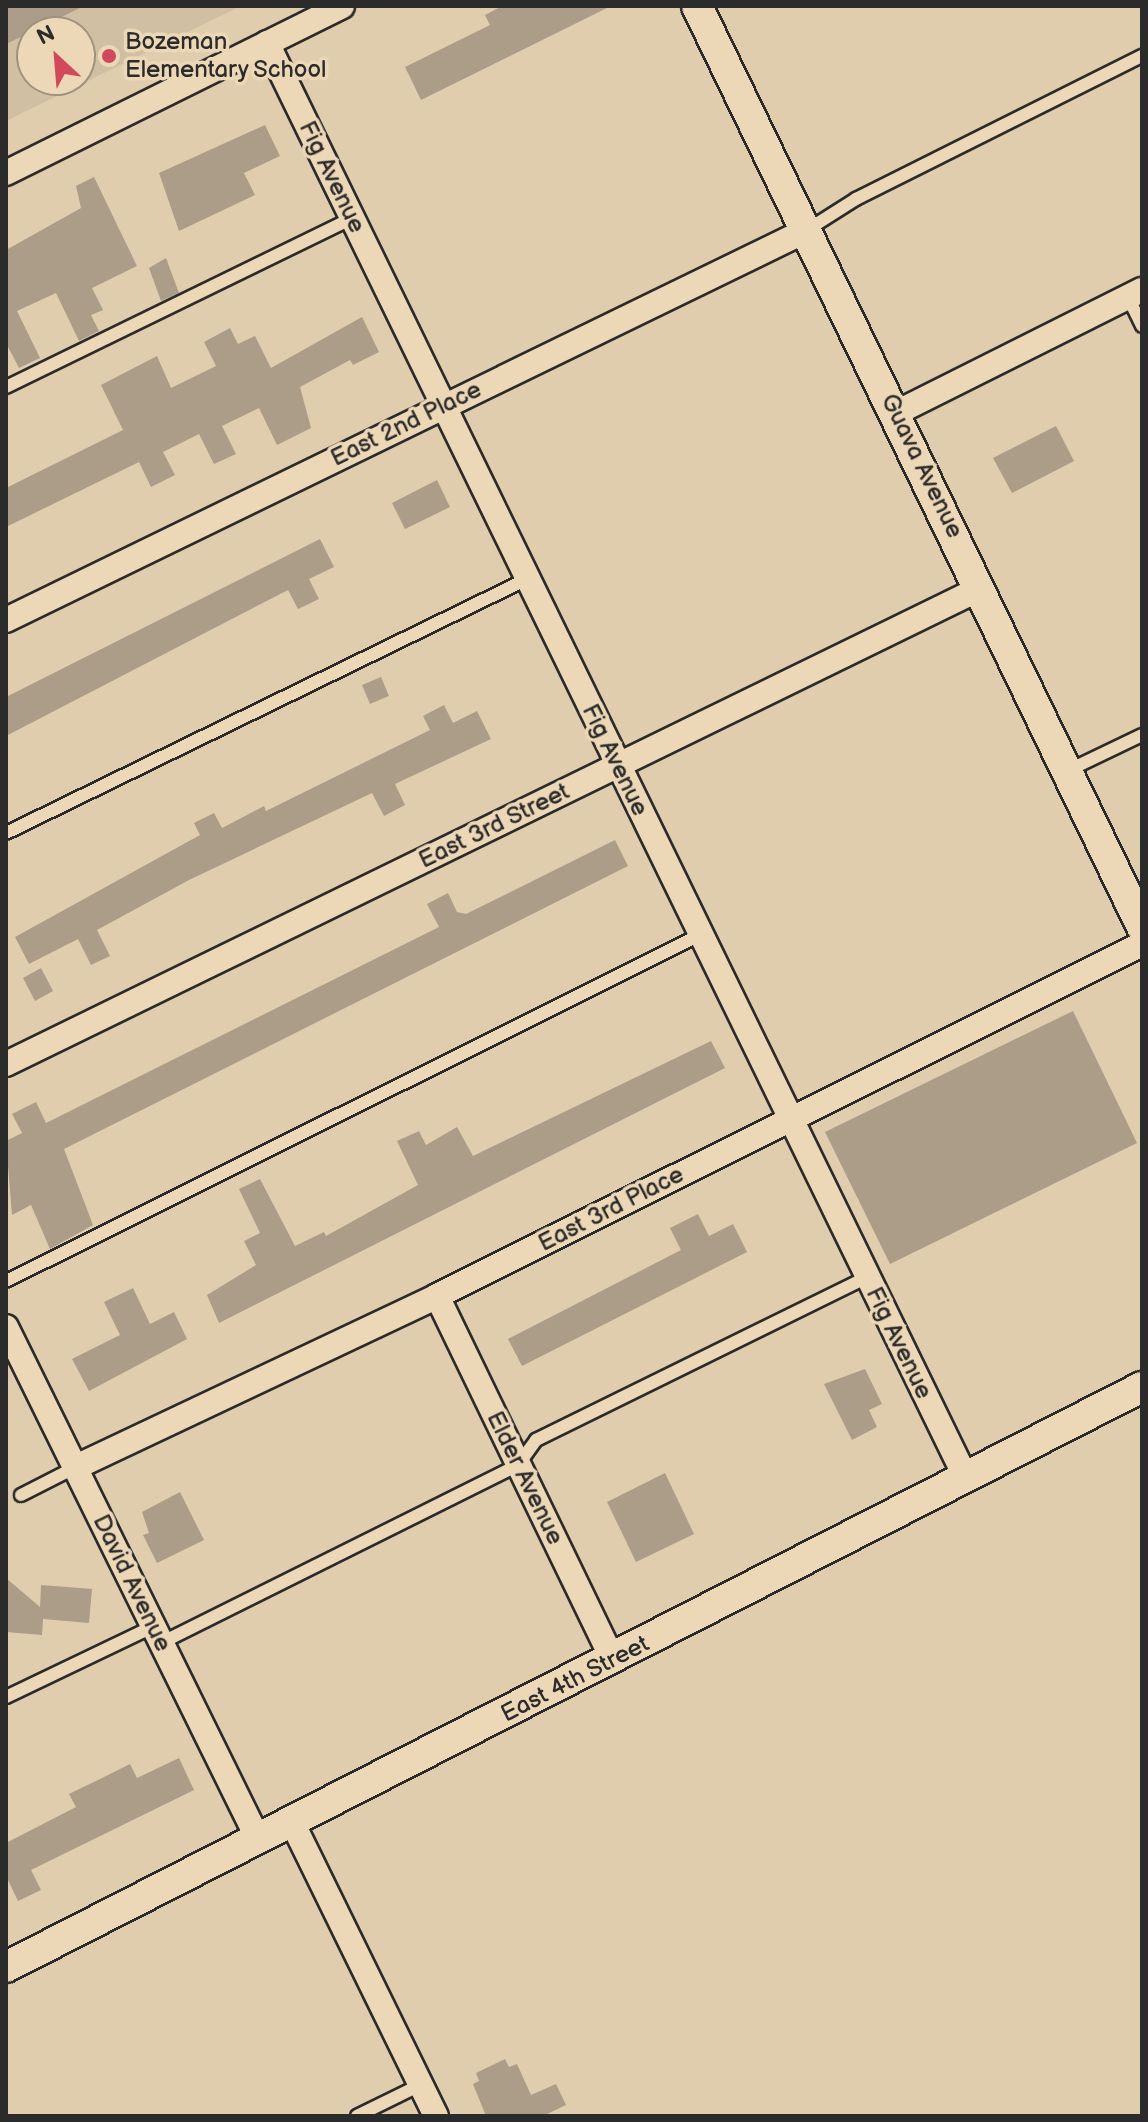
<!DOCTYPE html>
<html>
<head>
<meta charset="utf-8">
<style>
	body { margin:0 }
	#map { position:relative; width:1148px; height:2122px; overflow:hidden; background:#e0cdae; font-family:"Balsamiq Sans",sans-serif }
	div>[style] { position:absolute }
	.built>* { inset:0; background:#d0bfa2 }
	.building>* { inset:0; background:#ab9d87 }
	.roads { filter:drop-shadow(2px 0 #2b2b2b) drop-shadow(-2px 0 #2b2b2b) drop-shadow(0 2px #2b2b2b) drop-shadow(0 -2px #2b2b2b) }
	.service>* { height:12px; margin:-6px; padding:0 6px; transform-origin:6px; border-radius:6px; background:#ecd7b6 }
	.minor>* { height:24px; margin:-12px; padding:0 12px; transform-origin:12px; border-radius:12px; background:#ecd7b6 }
	.tertiary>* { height:30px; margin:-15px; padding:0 15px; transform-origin:15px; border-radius:15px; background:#ecd7b6 }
	.dots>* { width:22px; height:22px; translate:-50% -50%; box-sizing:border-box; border:4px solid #ecd7b6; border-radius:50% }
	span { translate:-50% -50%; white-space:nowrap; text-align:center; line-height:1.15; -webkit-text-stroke:7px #ecd7b6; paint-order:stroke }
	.poi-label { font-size:24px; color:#2b2b2b }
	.left { translate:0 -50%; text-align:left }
	.street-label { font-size:24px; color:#2b2b2b }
	.frame { position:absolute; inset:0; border:8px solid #2b2b2b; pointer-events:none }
	.north { position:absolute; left:16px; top:16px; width:80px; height:80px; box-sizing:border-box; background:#ecd7b6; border:2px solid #9f927e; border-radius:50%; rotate:334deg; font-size:22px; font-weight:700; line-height:32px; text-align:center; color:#2b2b2b }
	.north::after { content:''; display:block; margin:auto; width:28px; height:36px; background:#d1495b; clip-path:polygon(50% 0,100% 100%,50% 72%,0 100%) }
</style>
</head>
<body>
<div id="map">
	<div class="built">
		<div style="clip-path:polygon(evenodd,6px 6px,241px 6px,6px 121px,6px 6px,32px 32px,80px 32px,80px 80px,32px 80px,32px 32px)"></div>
	</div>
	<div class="building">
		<div style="clip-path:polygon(6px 6px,84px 6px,6px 44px)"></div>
		<div style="clip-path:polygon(502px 6px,611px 6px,421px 100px,405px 67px,490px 25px,485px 15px)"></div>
		<div style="clip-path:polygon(265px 125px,280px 156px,244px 173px,255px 195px,179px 231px,159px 173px)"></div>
		<div style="clip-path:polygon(94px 177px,137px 266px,92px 288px,103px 310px,91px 315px,99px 331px,79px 341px,56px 293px,17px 311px,40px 358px,19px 368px,6px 343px,6px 250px,81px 208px,76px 186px)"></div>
		<div style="clip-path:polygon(166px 258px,179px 293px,161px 301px,149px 268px)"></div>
		<div style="clip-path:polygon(362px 317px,379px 352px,353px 365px,350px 360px,300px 387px,311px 428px,277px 445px,259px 408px,222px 426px,236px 454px,214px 464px,199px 434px,163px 452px,175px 475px,151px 487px,139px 462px,6px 527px,6px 488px,123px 430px,101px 385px,157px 356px,171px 388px,216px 366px,204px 342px,230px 328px,238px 344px,255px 336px,271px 368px)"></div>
		<div style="clip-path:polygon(1056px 426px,1074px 461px,1012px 493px,993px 458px)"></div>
		<div style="clip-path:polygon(437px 480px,450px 507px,405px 529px,392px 503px)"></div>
		<div style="clip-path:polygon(320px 539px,334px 567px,309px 579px,319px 599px,298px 609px,288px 590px,6px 736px,6px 697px)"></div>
		<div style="clip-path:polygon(381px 677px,389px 696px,370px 704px,362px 685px)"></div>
		<div style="clip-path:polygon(444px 705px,453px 723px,477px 711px,491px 739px,395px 784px,405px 805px,384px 816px,372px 793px,189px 880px,97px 930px,110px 956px,91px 965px,78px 939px,29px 964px,15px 937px,200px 835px,194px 823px,214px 813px,222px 828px,264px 806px,266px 811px,430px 730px,423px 716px)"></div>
		<div style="clip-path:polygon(615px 840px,628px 866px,64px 1149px,93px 1225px,50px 1249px,31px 1205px,12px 1215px,6px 1141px,22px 1133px,12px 1114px,36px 1102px,46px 1123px,439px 927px,427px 904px,448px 893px,457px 912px,466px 914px)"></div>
		<div style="clip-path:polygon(41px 968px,53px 991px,35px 1001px,23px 978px)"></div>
		<div style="clip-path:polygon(1073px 1011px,1137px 1143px,890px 1264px,825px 1132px)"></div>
		<div style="clip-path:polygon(711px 1041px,725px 1068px,219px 1323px,207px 1295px,256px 1265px,244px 1241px,260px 1233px,239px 1189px,260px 1179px,295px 1246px,324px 1232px,326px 1236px,418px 1185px,397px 1141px,419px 1131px,426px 1145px,457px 1127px,473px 1156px)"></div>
		<div style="clip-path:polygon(698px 1214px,709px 1236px,733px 1224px,747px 1252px,522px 1366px,508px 1339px,681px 1250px,670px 1228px)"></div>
		<div style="clip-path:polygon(133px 1288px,150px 1324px,174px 1312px,187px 1339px,89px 1391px,72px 1359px,120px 1335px,104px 1302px)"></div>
		<div style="clip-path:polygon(865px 1369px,882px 1404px,869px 1410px,877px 1427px,852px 1440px,824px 1384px)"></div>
		<div style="clip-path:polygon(665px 1473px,694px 1534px,636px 1562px,607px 1502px)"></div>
		<div style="clip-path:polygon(180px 1492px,204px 1540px,157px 1563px,143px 1535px,149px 1533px,142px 1512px)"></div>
		<div style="clip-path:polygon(6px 1578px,40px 1607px,41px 1585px,92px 1589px,89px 1623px,43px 1619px,42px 1635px,6px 1632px)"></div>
		<div style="clip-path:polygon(179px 1758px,194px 1790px,31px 1870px,41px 1890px,18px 1901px,6px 1876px,6px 1843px,76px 1807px,69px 1794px,100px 1779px,130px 1764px,137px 1778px)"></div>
		<div style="clip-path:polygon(505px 2059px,509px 2067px,517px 2064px,531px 2095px,556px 2084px,566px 2105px,543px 2116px,486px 2116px,473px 2084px,479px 2081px,476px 2073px)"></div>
	</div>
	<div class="roads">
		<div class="service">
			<div style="left:807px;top:230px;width:58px;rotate:-32.3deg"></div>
			<div style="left:856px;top:199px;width:320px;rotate:-26.6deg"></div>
			<div style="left:1128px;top:297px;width:32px;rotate:64deg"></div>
			<div style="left:6px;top:387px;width:385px;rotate:-26deg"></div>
			<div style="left:1069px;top:770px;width:81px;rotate:-25.6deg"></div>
			<div style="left:6px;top:833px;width:580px;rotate:-25.99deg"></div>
			<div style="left:6px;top:1281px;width:775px;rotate:-26.5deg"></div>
			<div style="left:21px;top:1495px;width:62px;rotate:-27deg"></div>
			<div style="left:161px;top:1643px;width:399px;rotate:-26.5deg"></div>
			<div style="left:518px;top:1465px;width:31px;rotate:-54deg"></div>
			<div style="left:536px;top:1440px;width:369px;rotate:-26.2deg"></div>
			<div style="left:6px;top:1697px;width:162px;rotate:-25.6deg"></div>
			<div style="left:357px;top:2116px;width:70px;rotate:-26.2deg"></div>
		</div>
		<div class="minor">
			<div style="left:267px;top:43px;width:1594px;rotate:64.03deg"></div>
			<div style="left:6px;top:173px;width:375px;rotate:-26.4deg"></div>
			<div style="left:896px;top:413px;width:275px;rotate:-26.6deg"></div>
			<div style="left:6px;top:620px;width:891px;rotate:-25.96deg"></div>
			<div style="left:6px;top:1064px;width:1085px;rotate:-26.02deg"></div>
			<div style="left:437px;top:1296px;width:404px;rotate:64.2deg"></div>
			<div style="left:6px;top:1327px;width:571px;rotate:63.79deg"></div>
			<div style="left:76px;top:1467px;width:399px;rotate:-25.3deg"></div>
			<div style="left:437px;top:1296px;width:788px;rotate:-26.53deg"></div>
			<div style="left:292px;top:1822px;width:327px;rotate:63.9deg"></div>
		</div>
		<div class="tertiary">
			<div style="left:697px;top:6px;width:1023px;rotate:64.21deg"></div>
			<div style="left:6px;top:1967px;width:1275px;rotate:-27.05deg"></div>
		</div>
	</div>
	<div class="dots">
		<div style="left:109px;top:56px;background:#d1495b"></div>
	</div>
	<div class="poi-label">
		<span class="left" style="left:125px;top:56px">Bozeman<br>Elementary School</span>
	</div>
	<div class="street-label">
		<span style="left:332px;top:177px;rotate:64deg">Fig Avenue</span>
		<span style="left:406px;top:424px;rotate:-26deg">East 2nd Place</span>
		<span style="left:922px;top:466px;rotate:64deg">Guava Avenue</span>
		<span style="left:615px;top:760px;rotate:64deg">Fig Avenue</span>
		<span style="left:494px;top:826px;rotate:-26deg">East 3rd Street</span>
		<span style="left:611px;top:1209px;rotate:-27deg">East 3rd Place</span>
		<span style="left:899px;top:1343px;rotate:64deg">Fig Avenue</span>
		<span style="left:525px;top:1478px;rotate:64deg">Elder Avenue</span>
		<span style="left:132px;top:1583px;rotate:64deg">David Avenue</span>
		<span style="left:575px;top:1679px;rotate:-27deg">East 4th Street</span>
	</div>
	<div class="frame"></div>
	<div class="north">N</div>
</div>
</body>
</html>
